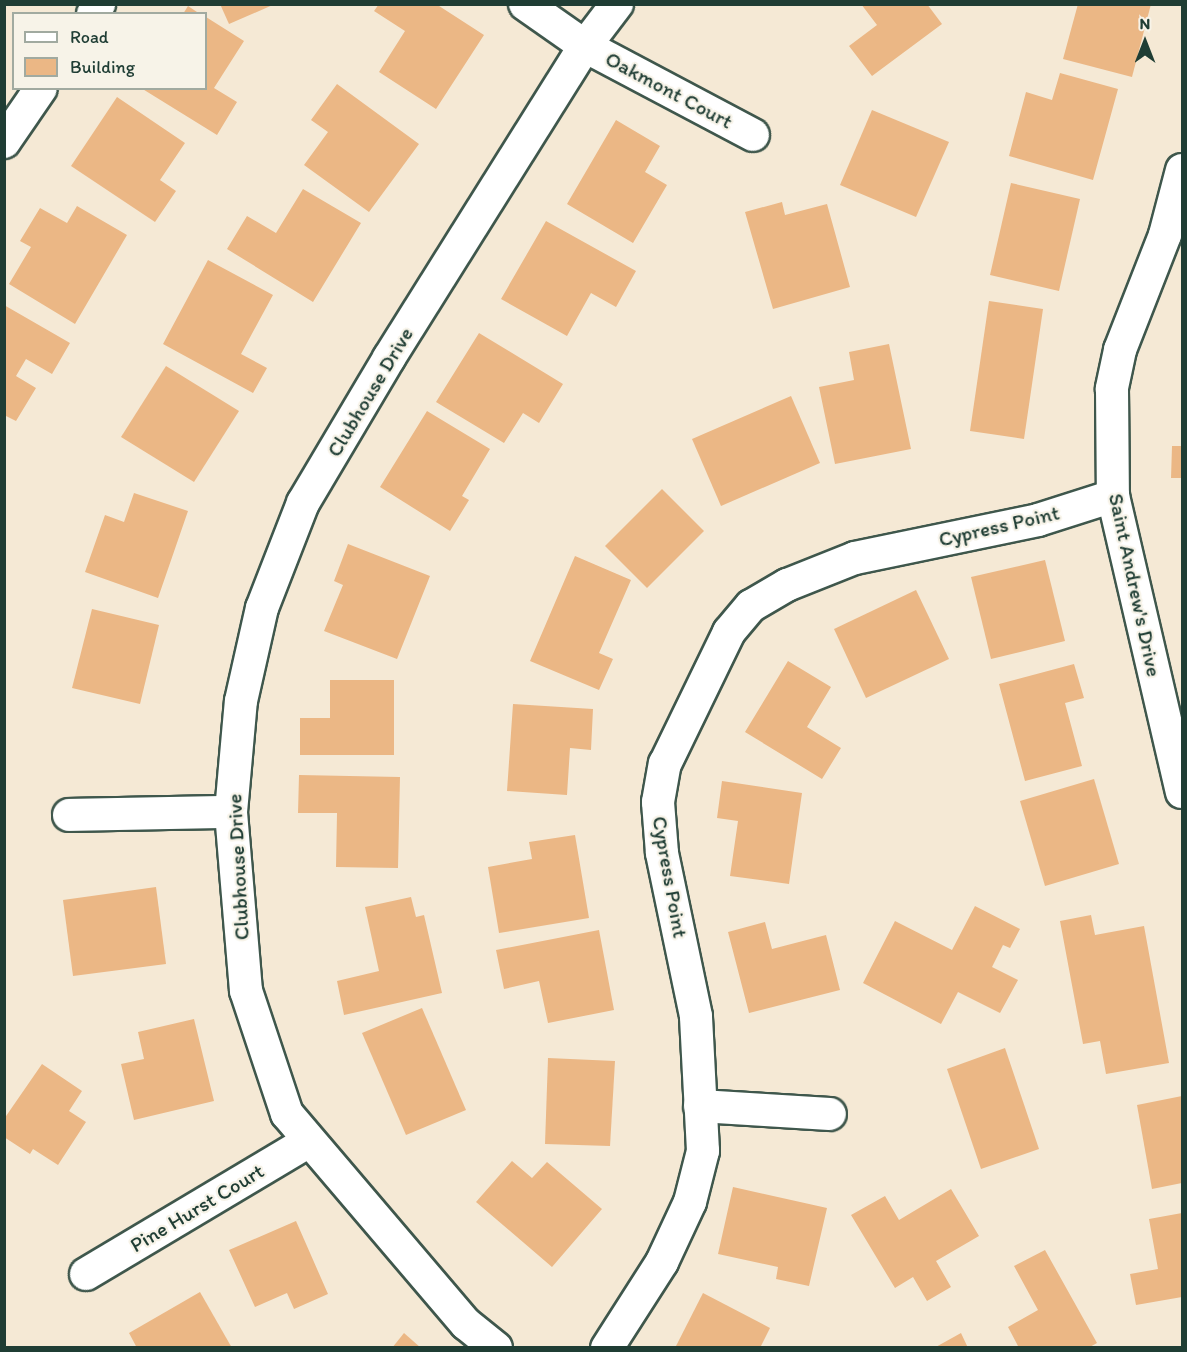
<!DOCTYPE html>
<html>
<head>
<meta charset="utf-8">
<style>
	body { margin:0 }
	#map { position:relative; width:1187px; height:1352px; overflow:hidden; background:#f5e9d5; font-family:Itim,sans-serif }
	div>[style] { position:absolute }
	.building>* { inset:0; background:#ebb785 }
	.roads { filter:drop-shadow(2px 0 #3f574c) drop-shadow(-2px 0 #3f574c) drop-shadow(0 2px #3f574c) drop-shadow(0 -2px #3f574c) }
	.minor>* { height:32px; margin:-16px; padding:0 16px; transform-origin:16px; border-radius:16px; background:#fff }
	span { translate:-50% -50%; white-space:nowrap; text-align:center; line-height:1.15; -webkit-text-stroke:4.5px #f7f3e8; paint-order:stroke }
	.street-label { font-size:21px; color:#1f3d34 }
	.frame { position:absolute; inset:0; border:6px solid #1f3d34; pointer-events:none }
	.legend { position:absolute; left:12px; top:12px; width:195px; height:78px; box-sizing:border-box; background:#f7f3e8; border:2px solid #a1aaa0; margin:0; padding:8px 10px; list-style:none; font-size:18px; color:#1f3d34 }
	.legend li { display:flex; align-items:center; gap:12px; height:30px }
	.legend b { width:30px; border:2px solid #a1aaa0 }
	.north { position:absolute; left:1115px; top:12px; width:60px; height:60px; -webkit-text-stroke:4px #f7f3e8; paint-order:stroke; rotate:0deg; font-size:16px; font-weight:700; line-height:24px; text-align:center; color:#1f3d34 }
	.north::after { content:''; display:block; margin:auto; width:21px; height:27px; background:#1f3d34; clip-path:polygon(50% 0,100% 100%,50% 72%,0 100%) }
</style>
</head>
<body>
<div id="map">
	<div class="building">
		<div style="clip-path:polygon(220px 4px,275px 4px,229px 24px)"></div>
		<div style="clip-path:polygon(379px 4px,436px 4px,484px 35px,436px 109px,379px 72px,405px 31px,374px 11px)"></div>
		<div style="clip-path:polygon(861px 4px,927px 4px,942px 24px,872px 76px,849px 46px,877px 25px)"></div>
		<div style="clip-path:polygon(1078px 4px,1151px 4px,1132px 77px,1063px 59px)"></div>
		<div style="clip-path:polygon(188px 6px,200px 14px,183px 14px)"></div>
		<div style="clip-path:polygon(206px 17px,244px 41px,214px 88px,237px 102px,217px 135px,141px 88px,206px 88px)"></div>
		<div style="clip-path:polygon(1060px 73px,1118px 89px,1093px 180px,1009px 156px,1026px 92px,1052px 100px)"></div>
		<div style="clip-path:polygon(337px 84px,419px 144px,369px 212px,304px 165px,328px 132px,311px 120px)"></div>
		<div style="clip-path:polygon(117px 97px,185px 143px,160px 180px,176px 191px,155px 222px,71px 166px)"></div>
		<div style="clip-path:polygon(872px 110px,949px 142px,916px 217px,840px 185px)"></div>
		<div style="clip-path:polygon(616px 120px,660px 146px,645px 172px,667px 185px,633px 243px,567px 204px)"></div>
		<div style="clip-path:polygon(1011px 183px,1080px 199px,1059px 291px,990px 275px)"></div>
		<div style="clip-path:polygon(303px 189px,361px 223px,313px 302px,227px 249px,247px 216px,276px 233px)"></div>
		<div style="clip-path:polygon(782px 202px,785px 215px,827px 204px,850px 287px,773px 309px,745px 212px)"></div>
		<div style="clip-path:polygon(77px 206px,127px 235px,75px 324px,9px 284px,31px 247px,20px 241px,40px 208px,67px 223px)"></div>
		<div style="clip-path:polygon(546px 221px,636px 271px,616px 307px,591px 293px,567px 336px,501px 299px)"></div>
		<div style="clip-path:polygon(208px 260px,273px 295px,241px 354px,267px 368px,253px 393px,163px 344px)"></div>
		<div style="clip-path:polygon(989px 301px,1043px 309px,1024px 439px,970px 431px)"></div>
		<div style="clip-path:polygon(4px 305px,70px 343px,52px 374px,26px 359px,16px 376px,36px 388px,16px 421px,4px 415px)"></div>
		<div style="clip-path:polygon(479px 333px,563px 384px,539px 423px,523px 413px,504px 443px,436px 402px)"></div>
		<div style="clip-path:polygon(889px 344px,911px 449px,835px 464px,819px 387px,854px 380px,849px 352px)"></div>
		<div style="clip-path:polygon(166px 366px,239px 411px,194px 482px,121px 437px)"></div>
		<div style="clip-path:polygon(791px 396px,820px 463px,721px 506px,692px 439px)"></div>
		<div style="clip-path:polygon(427px 411px,490px 449px,462px 496px,469px 500px,450px 531px,380px 487px)"></div>
		<div style="clip-path:polygon(1172px 446px,1182px 446px,1182px 478px,1171px 478px)"></div>
		<div style="clip-path:polygon(662px 489px,704px 531px,647px 588px,605px 546px)"></div>
		<div style="clip-path:polygon(134px 493px,188px 511px,158px 598px,85px 572px,105px 515px,124px 522px)"></div>
		<div style="clip-path:polygon(348px 544px,430px 576px,397px 659px,324px 631px,343px 585px,334px 581px)"></div>
		<div style="clip-path:polygon(575px 556px,631px 580px,599px 653px,613px 659px,599px 690px,530px 661px)"></div>
		<div style="clip-path:polygon(1045px 560px,1065px 641px,991px 659px,971px 577px)"></div>
		<div style="clip-path:polygon(916px 590px,949px 659px,866px 698px,834px 629px)"></div>
		<div style="clip-path:polygon(92px 609px,159px 625px,140px 704px,72px 688px)"></div>
		<div style="clip-path:polygon(788px 661px,831px 687px,807px 727px,841px 748px,822px 779px,745px 732px)"></div>
		<div style="clip-path:polygon(1074px 664px,1084px 698px,1065px 703px,1082px 766px,1025px 781px,999px 684px)"></div>
		<div style="clip-path:polygon(330px 680px,394px 680px,394px 755px,300px 755px,300px 718px,330px 718px)"></div>
		<div style="clip-path:polygon(513px 704px,593px 709px,591px 750px,570px 748px,567px 795px,507px 791px)"></div>
		<div style="clip-path:polygon(299px 775px,400px 777px,398px 868px,336px 867px,337px 813px,298px 813px)"></div>
		<div style="clip-path:polygon(1094px 779px,1119px 864px,1045px 886px,1020px 801px)"></div>
		<div style="clip-path:polygon(722px 781px,802px 793px,789px 884px,730px 876px,738px 821px,717px 818px)"></div>
		<div style="clip-path:polygon(575px 835px,589px 918px,499px 933px,488px 867px,532px 859px,529px 842px)"></div>
		<div style="clip-path:polygon(156px 887px,166px 964px,73px 976px,63px 900px)"></div>
		<div style="clip-path:polygon(411px 897px,416px 917px,424px 915px,442px 993px,344px 1015px,337px 981px,379px 971px,365px 907px)"></div>
		<div style="clip-path:polygon(975px 906px,1020px 929px,1010px 948px,1003px 945px,992px 967px,1018px 980px,1000px 1013px,958px 992px,941px 1024px,863px 983px,895px 921px,952px 950px)"></div>
		<div style="clip-path:polygon(1091px 915px,1095px 935px,1144px 926px,1169px 1063px,1106px 1074px,1100px 1041px,1083px 1044px,1060px 921px)"></div>
		<div style="clip-path:polygon(765px 922px,772px 949px,826px 935px,840px 990px,749px 1013px,728px 932px)"></div>
		<div style="clip-path:polygon(599px 930px,614px 1010px,548px 1023px,539px 981px,504px 989px,496px 950px)"></div>
		<div style="clip-path:polygon(422px 1008px,466px 1110px,406px 1135px,362px 1033px)"></div>
		<div style="clip-path:polygon(194px 1019px,214px 1101px,134px 1120px,121px 1064px,144px 1059px,138px 1032px)"></div>
		<div style="clip-path:polygon(1005px 1048px,1039px 1149px,981px 1169px,947px 1069px)"></div>
		<div style="clip-path:polygon(548px 1058px,615px 1061px,610px 1146px,545px 1144px)"></div>
		<div style="clip-path:polygon(42px 1064px,82px 1091px,69px 1111px,86px 1122px,58px 1165px,33px 1149px,30px 1154px,4px 1137px,4px 1119px)"></div>
		<div style="clip-path:polygon(1182px 1096px,1182px 1183px,1152px 1189px,1137px 1105px)"></div>
		<div style="clip-path:polygon(512px 1161px,532px 1178px,547px 1162px,602px 1209px,552px 1267px,476px 1202px)"></div>
		<div style="clip-path:polygon(733px 1187px,827px 1208px,809px 1286px,776px 1279px,778px 1267px,718px 1254px)"></div>
		<div style="clip-path:polygon(951px 1189px,979px 1236px,936px 1261px,951px 1287px,927px 1301px,913px 1277px,895px 1288px,851px 1215px,885px 1196px,899px 1220px)"></div>
		<div style="clip-path:polygon(1182px 1213px,1182px 1297px,1136px 1305px,1130px 1274px,1158px 1269px,1149px 1219px)"></div>
		<div style="clip-path:polygon(296px 1221px,328px 1294px,294px 1309px,287px 1293px,255px 1307px,229px 1250px)"></div>
		<div style="clip-path:polygon(1045px 1250px,1097px 1343px,1088px 1348px,1019px 1348px,1008px 1327px,1038px 1310px,1014px 1266px)"></div>
		<div style="clip-path:polygon(200px 1292px,232px 1348px,137px 1348px,129px 1333px)"></div>
		<div style="clip-path:polygon(703px 1293px,770px 1328px,760px 1348px,675px 1348px)"></div>
		<div style="clip-path:polygon(404px 1333px,421px 1348px,392px 1348px)"></div>
		<div style="clip-path:polygon(961px 1333px,968px 1348px,934px 1348px)"></div>
	</div>
	<div class="roads">
		<div class="minor">
			<div style="left:525px;top:4px;width:73px;rotate:35deg"></div>
			<div style="left:585px;top:46px;width:190px;rotate:27.9deg"></div>
			<div style="left:93px;top:14px;width:12px;rotate:-59deg"></div>
			<div style="left:4px;top:142px;width:65px;rotate:-55.6deg"></div>
			<div style="left:1182px;top:170px;width:67px;rotate:104.7deg"></div>
			<div style="left:1165px;top:235px;width:123px;rotate:111.4deg"></div>
			<div style="left:1120px;top:350px;width:40px;rotate:102deg"></div>
			<div style="left:1112px;top:389px;width:107px;rotate:89.5deg"></div>
			<div style="left:1113px;top:496px;width:304px;rotate:76.9deg"></div>
			<div style="left:69px;top:815px;width:162px;rotate:-1.1deg"></div>
			<div style="left:700px;top:1106px;width:130px;rotate:3.5deg"></div>
			<div style="left:86px;top:1274px;width:257px;rotate:-30.8deg"></div>
			<div style="left:496px;top:1348px;width:38px;rotate:-141deg"></div>
			<div style="left:466px;top:1324px;width:276px;rotate:-130.4deg"></div>
			<div style="left:287px;top:1114px;width:130px;rotate:-108.4deg"></div>
			<div style="left:246px;top:991px;width:180px;rotate:-94.8deg"></div>
			<div style="left:231px;top:812px;width:111px;rotate:-84.9deg"></div>
			<div style="left:241px;top:701px;width:95px;rotate:-77.3deg"></div>
			<div style="left:262px;top:608px;width:113px;rotate:-68.7deg"></div>
			<div style="left:303px;top:503px;width:169px;rotate:-59.3deg"></div>
			<div style="left:389px;top:358px;width:368px;rotate:-57.9deg"></div>
			<div style="left:585px;top:46px;width:53px;rotate:-52.7deg"></div>
			<div style="left:607px;top:1348px;width:102px;rotate:-57.4deg"></div>
			<div style="left:662px;top:1262px;width:66px;rotate:-65deg"></div>
			<div style="left:690px;top:1202px;width:53px;rotate:-75.7deg"></div>
			<div style="left:703px;top:1151px;width:135px;rotate:-93deg"></div>
			<div style="left:696px;top:1016px;width:167px;rotate:-101.8deg"></div>
			<div style="left:662px;top:853px;width:51px;rotate:-94.5deg"></div>
			<div style="left:658px;top:802px;width:39px;rotate:-80deg"></div>
			<div style="left:665px;top:764px;width:147px;rotate:-64.1deg"></div>
			<div style="left:729px;top:632px;width:34px;rotate:-50deg"></div>
			<div style="left:751px;top:606px;width:42px;rotate:-30.3deg"></div>
			<div style="left:787px;top:585px;width:73px;rotate:-21.7deg"></div>
			<div style="left:855px;top:558px;width:187px;rotate:-11.7deg"></div>
			<div style="left:1038px;top:520px;width:79px;rotate:-17.7deg"></div>
		</div>
	</div>
	<div class="street-label">
		<span style="left:669px;top:90px;rotate:28deg">Oakmont Court</span>
		<span style="left:370px;top:392px;rotate:-59deg">Clubhouse Drive</span>
		<span style="left:999px;top:526px;rotate:-13deg">Cypress Point</span>
		<span style="left:1135px;top:585px;rotate:78deg">Saint Andrew's Drive</span>
		<span style="left:238px;top:867px;rotate:-93deg">Clubhouse Drive</span>
		<span style="left:670px;top:877px;rotate:80deg">Cypress Point</span>
		<span style="left:197px;top:1208px;rotate:-31deg">Pine Hurst Court</span>
	</div>
	<div class="frame"></div>
	<ul class="legend">
	<li><b style="height:8px;background:#fff"></b>Road</li>
	<li><b style="height:16px;background:#ebb785"></b>Building</li>
	</ul>
	<div class="north">N</div>
</div>
</body>
</html>
